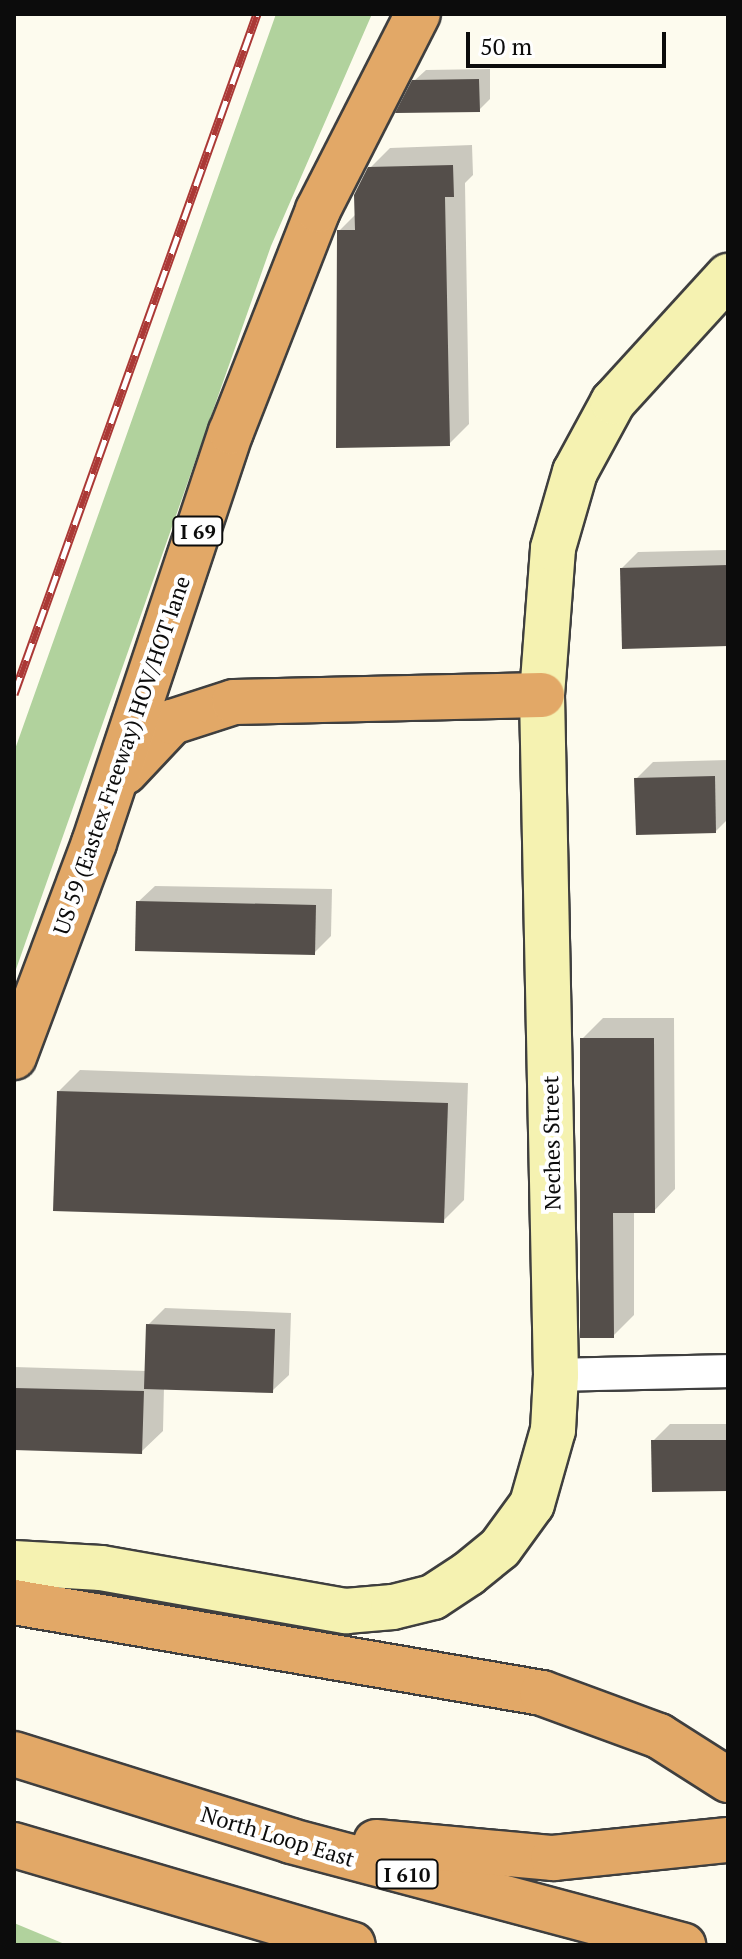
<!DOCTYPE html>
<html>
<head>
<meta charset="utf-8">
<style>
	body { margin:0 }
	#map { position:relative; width:742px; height:1959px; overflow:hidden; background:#fdfbee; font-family:"PT Serif",serif }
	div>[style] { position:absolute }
	.forest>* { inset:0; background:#b1d29d }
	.shadow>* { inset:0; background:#0003 }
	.building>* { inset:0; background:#544e4a }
	.roads { filter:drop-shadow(2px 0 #3f3f3f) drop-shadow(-2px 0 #3f3f3f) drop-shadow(0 2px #3f3f3f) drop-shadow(0 -2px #3f3f3f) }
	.street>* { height:32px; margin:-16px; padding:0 16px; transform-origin:16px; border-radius:16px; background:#fff }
	.secondary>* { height:44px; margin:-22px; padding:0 22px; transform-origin:22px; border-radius:22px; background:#f5f2b1 }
	.highway>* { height:44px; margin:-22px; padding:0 22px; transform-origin:22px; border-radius:22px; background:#e2a867 }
	.rail>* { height:9px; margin-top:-4.5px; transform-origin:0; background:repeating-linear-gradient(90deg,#fff 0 18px,#ab3936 0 36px); box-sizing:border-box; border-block:2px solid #ab3936 }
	span { translate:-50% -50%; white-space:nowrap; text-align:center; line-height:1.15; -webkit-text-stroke:8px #fff; paint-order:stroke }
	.shield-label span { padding:2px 6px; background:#fff; border:2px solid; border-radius:6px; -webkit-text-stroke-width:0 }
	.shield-label { font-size:20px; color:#0c0c0c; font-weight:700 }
	.street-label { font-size:22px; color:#0c0c0c }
	.frame { position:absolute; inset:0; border:16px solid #0c0c0c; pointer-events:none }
	.scale { position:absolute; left:466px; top:32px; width:200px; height:36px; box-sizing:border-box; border:4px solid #0c0c0c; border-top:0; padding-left:10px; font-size:24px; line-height:28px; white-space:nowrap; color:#0c0c0c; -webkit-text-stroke:6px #fff; paint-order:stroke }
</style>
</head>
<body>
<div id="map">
	<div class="forest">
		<div style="clip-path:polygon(276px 14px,372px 14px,271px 246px,14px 975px,14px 752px)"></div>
		<div style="clip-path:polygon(14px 1923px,67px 1945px,14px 1945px)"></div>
	</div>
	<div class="shadow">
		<div style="clip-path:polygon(490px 69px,490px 99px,479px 110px,414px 81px,426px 70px)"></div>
		<div style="clip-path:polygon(472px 145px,473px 175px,465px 183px,469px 424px,449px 444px,339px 231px,356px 214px,370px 168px,390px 148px)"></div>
		<div style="clip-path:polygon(728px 550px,728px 644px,622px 568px,638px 552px)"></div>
		<div style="clip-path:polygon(728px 760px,728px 819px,716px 831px,636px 779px,653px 762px)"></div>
		<div style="clip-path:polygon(155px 886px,332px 889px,331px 936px,314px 953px,138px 902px)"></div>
		<div style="clip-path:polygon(603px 1018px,674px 1018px,675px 1189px,654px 1211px,634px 1211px,634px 1315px,613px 1336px,582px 1039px)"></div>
		<div style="clip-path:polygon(80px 1070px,468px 1083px,464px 1200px,443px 1221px,59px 1091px)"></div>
		<div style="clip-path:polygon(165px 1308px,291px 1313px,289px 1375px,272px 1391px,164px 1387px,163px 1431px,141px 1452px,14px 1448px,14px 1367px,147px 1371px,148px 1325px)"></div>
		<div style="clip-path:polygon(670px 1424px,728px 1424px,728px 1489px,653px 1441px)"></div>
	</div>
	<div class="building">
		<div style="clip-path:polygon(479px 79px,480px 112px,395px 113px,412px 80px)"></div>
		<div style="clip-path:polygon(453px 165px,454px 197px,445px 197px,450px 446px,336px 448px,337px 230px,355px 230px,354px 195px,368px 167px)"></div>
		<div style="clip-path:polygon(728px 565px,728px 646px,622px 649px,620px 568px)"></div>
		<div style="clip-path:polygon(715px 776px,716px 833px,636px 835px,634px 778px)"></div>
		<div style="clip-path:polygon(136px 901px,316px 905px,315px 955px,135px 951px)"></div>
		<div style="clip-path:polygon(580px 1038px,654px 1038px,655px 1213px,613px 1213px,614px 1338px,580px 1338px)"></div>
		<div style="clip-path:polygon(57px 1091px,448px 1103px,444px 1223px,53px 1211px)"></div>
		<div style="clip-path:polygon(146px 1324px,275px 1329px,273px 1393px,144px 1389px)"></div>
		<div style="clip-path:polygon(14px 1388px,144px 1391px,142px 1454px,14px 1450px)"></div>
		<div style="clip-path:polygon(651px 1440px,728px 1440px,728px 1491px,652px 1492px)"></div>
	</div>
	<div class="roads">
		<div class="street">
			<div style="left:556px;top:1375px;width:172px;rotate:-1.3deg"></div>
		</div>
		<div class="secondary">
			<div style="left:14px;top:1563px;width:87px;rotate:3.3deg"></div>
			<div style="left:101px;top:1568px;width:249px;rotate:10deg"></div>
			<div style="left:346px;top:1611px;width:47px;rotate:-4.9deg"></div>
			<div style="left:393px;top:1607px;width:41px;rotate:-14deg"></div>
			<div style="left:433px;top:1597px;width:42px;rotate:-33.3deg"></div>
			<div style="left:468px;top:1574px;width:41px;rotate:-39.1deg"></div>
			<div style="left:500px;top:1548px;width:54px;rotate:-54deg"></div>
			<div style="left:532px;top:1504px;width:77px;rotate:-74.2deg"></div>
			<div style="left:553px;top:1430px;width:55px;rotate:-86.9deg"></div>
			<div style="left:556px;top:1375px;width:680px;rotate:-91.18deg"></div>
			<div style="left:542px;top:695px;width:147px;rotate:-85.7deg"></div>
			<div style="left:553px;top:548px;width:79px;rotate:-73.9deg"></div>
			<div style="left:575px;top:472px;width:80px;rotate:-61.5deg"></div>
			<div style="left:613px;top:402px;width:171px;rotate:-47.6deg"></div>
		</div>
		<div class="highway">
			<div style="left:125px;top:772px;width:69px;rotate:-46.8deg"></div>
			<div style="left:172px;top:722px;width:65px;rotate:-17.9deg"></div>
			<div style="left:234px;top:702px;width:308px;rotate:-1.3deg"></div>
			<div style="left:14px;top:1057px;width:228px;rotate:-69.5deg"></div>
			<div style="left:94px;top:843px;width:433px;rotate:-71.6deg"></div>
			<div style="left:231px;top:432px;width:238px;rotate:-68.6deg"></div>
			<div style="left:318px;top:210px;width:220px;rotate:-63deg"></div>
			<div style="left:14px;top:1602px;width:536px;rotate:9.78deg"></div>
			<div style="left:542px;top:1693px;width:125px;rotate:20.2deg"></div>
			<div style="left:659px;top:1736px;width:82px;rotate:32.5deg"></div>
			<div style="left:14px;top:1754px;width:290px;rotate:17.4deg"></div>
			<div style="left:291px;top:1841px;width:406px;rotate:14.9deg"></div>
			<div style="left:376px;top:1842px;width:178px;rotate:5.2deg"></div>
			<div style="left:553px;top:1858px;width:176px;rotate:-5.9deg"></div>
			<div style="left:14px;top:1845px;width:353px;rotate:16.4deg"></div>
		</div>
	</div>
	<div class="rail">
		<div style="left:14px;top:694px;width:722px;rotate:-70.34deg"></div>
	</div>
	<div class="shield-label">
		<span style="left:198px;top:531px">I 69</span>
		<span style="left:407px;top:1874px">I 610</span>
	</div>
	<div class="street-label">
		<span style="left:121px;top:755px;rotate:-71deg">US 59 (Eastex Freeway) HOV/HOT lane</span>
		<span style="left:551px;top:1143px;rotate:-91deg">Neches Street</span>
		<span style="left:278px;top:1836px;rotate:17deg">North Loop East</span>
	</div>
	<div class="frame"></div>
	<div class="scale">50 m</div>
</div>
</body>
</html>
